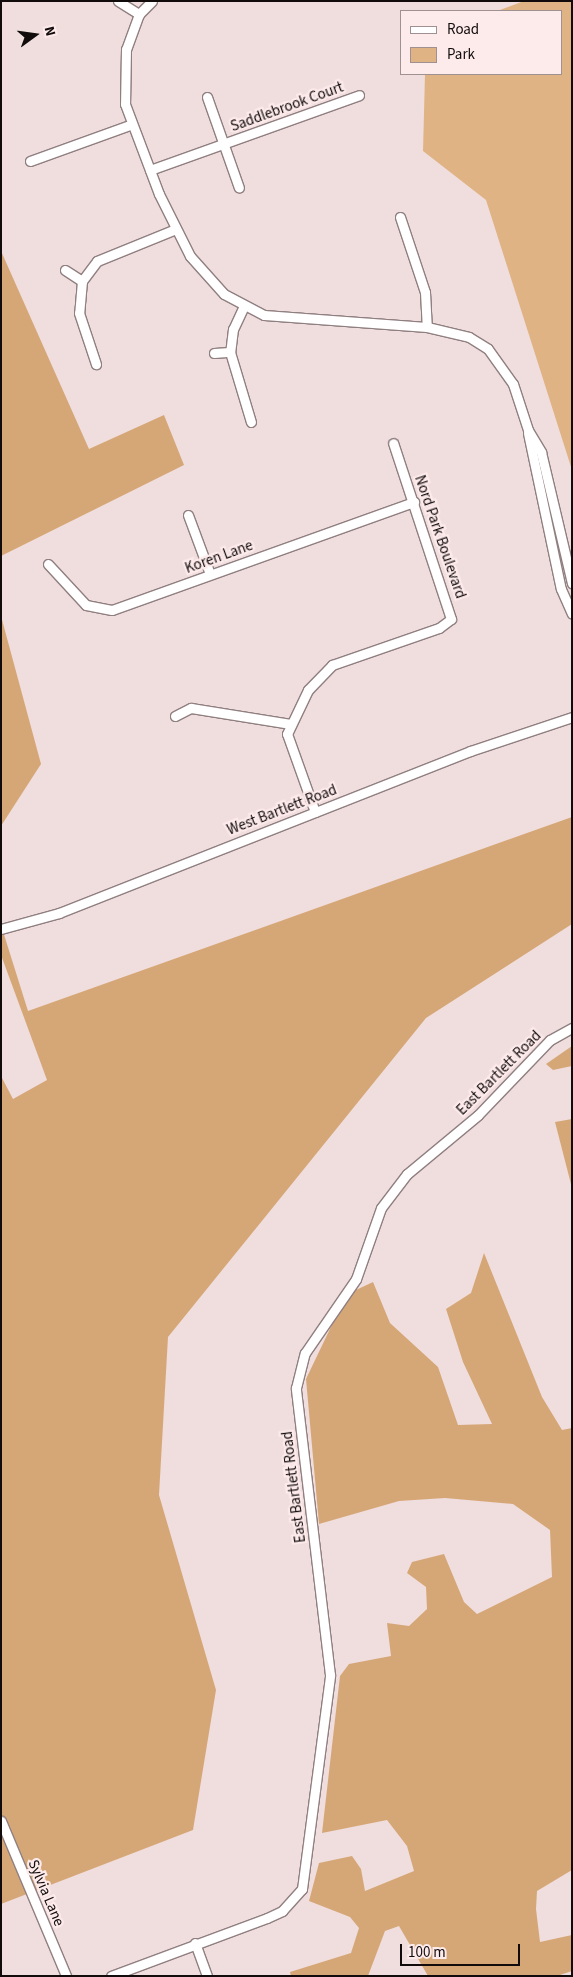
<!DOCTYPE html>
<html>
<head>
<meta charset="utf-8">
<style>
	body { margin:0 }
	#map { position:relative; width:573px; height:1977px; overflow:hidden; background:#f0ddde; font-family:"Source Sans 3",sans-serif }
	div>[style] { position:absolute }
	.green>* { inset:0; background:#e0b385 }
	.forest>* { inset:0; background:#d6a776 }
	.roads { filter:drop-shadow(1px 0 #907f80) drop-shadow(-1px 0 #907f80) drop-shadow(0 1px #907f80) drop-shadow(0 -1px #907f80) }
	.minor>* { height:9px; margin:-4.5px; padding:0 4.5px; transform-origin:4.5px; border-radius:4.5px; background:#fff }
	span { translate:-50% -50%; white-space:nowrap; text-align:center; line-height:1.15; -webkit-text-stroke:4.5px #fdeaeb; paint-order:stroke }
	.street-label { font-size:15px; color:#110b0b }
	.frame { position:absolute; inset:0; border:2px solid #110b0b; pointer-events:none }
	.legend { position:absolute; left:400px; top:10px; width:162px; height:65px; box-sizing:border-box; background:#fdeaeb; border:1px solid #9f9191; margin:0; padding:6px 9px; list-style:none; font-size:15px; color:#110b0b }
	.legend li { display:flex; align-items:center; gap:10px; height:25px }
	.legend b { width:25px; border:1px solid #9f9191 }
	.north { position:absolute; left:10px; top:10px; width:50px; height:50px; -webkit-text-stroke:4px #fdeaeb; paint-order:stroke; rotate:76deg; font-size:14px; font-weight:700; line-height:20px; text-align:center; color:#110b0b }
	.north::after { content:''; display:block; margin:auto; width:18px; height:22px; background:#110b0b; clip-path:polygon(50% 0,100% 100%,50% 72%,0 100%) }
	.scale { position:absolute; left:400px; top:1944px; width:120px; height:22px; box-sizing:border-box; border:2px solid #110b0b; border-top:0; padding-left:6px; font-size:15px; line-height:18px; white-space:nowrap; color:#110b0b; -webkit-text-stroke:4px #fdeaeb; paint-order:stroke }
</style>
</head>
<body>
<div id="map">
	<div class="green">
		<div style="clip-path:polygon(524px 1px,572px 1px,572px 470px,486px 200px,423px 151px,425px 74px,562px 74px,562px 11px,497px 11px)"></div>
	</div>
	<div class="forest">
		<div style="clip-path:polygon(1px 251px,89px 449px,164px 415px,184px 465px,1px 556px)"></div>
		<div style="clip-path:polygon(1px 616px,41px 764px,1px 826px)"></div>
		<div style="clip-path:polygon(572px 817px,572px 924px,426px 1018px,168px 1337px,159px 1495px,216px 1690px,193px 1830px,1px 1904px,1px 1076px,13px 1099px,47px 1080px,1px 955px,1px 925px,28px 1011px)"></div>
		<div style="clip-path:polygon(572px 1046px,572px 1066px,553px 1070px,546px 1064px)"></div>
		<div style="clip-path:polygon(572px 1119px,572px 1188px,555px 1122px)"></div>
		<div style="clip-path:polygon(484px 1253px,542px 1397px,562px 1430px,572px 1428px,572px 1870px,537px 1891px,536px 1909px,540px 1942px,572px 1935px,572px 1971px,557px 1976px,428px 1976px,399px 1926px,385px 1931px,368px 1976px,291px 1976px,290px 1972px,351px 1953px,359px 1928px,350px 1917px,309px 1901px,319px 1863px,352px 1856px,361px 1869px,365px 1891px,414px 1871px,407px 1846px,387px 1820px,322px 1833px,340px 1676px,349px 1664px,391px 1656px,387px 1623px,409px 1626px,427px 1609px,426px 1587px,407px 1573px,412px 1562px,444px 1554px,464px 1602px,477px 1614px,552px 1577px,550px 1530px,513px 1504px,445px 1498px,399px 1501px,319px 1524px,306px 1379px,339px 1310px,356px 1290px,373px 1282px,390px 1323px,438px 1367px,458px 1425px,492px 1424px,463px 1362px,446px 1309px,471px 1293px)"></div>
	</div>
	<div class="roads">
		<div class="minor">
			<div style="left:118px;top:1px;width:25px;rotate:32deg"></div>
			<div style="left:152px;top:1px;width:18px;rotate:135deg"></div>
			<div style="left:139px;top:14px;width:37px;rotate:110deg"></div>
			<div style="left:126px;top:49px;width:55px;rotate:91deg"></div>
			<div style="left:125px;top:104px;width:96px;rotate:69.3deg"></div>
			<div style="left:159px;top:194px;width:69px;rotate:63.4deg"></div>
			<div style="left:190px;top:256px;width:51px;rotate:48.2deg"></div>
			<div style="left:224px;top:294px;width:45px;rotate:27.7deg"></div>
			<div style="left:264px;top:315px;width:163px;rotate:4.2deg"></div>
			<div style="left:427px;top:327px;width:43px;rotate:13.4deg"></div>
			<div style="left:469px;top:337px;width:22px;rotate:32deg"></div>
			<div style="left:488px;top:349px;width:43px;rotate:54.5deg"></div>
			<div style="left:513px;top:384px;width:48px;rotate:71.9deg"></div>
			<div style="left:528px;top:430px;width:26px;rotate:59deg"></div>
			<div style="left:541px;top:452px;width:135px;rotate:76.7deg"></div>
			<div style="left:207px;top:97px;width:96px;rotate:70.6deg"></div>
			<div style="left:30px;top:161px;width:106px;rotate:-19.8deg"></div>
			<div style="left:150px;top:170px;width:222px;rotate:-19.7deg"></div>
			<div style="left:400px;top:217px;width:79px;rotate:71.6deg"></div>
			<div style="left:425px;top:292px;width:35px;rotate:87deg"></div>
			<div style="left:65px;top:270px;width:20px;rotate:33deg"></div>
			<div style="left:82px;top:281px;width:32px;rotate:95deg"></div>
			<div style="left:79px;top:313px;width:54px;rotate:71.6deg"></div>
			<div style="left:82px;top:281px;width:25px;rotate:-53deg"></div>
			<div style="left:97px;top:261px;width:85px;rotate:-22.1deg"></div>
			<div style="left:243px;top:308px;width:23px;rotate:115deg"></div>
			<div style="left:233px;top:329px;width:23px;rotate:97deg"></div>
			<div style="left:230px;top:352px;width:73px;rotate:73.3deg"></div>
			<div style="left:214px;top:353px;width:16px;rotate:-4deg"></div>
			<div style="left:528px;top:433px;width:159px;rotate:78.1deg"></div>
			<div style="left:561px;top:589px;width:27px;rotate:66deg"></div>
			<div style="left:188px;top:515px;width:63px;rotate:69.6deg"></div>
			<div style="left:48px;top:564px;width:56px;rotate:47.2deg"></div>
			<div style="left:86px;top:605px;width:26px;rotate:11deg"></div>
			<div style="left:112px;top:610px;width:321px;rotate:-19.7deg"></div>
			<div style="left:175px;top:716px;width:18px;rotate:-27deg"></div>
			<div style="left:191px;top:708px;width:101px;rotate:9.1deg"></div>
			<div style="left:315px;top:812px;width:83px;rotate:-109.7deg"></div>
			<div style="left:287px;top:734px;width:49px;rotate:-64.5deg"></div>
			<div style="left:308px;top:690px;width:35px;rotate:-46deg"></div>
			<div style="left:332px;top:665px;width:113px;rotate:-19.1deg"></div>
			<div style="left:439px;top:628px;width:15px;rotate:-37deg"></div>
			<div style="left:451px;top:619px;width:185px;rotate:-108.2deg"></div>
			<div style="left:1px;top:929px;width:60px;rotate:-15.4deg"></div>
			<div style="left:59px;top:913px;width:442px;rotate:-21.5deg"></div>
			<div style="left:470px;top:751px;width:108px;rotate:-18.4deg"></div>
			<div style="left:1px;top:1821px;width:168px;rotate:67.2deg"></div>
			<div style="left:195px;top:1943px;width:35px;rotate:70deg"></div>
			<div style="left:111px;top:1976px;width:166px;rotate:-20.4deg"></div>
			<div style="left:267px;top:1918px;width:17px;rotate:-25deg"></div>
			<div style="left:282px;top:1911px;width:30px;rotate:-48deg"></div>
			<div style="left:302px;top:1889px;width:216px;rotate:-82.5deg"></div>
			<div style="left:330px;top:1675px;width:289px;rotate:-96.8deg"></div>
			<div style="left:296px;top:1388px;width:36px;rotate:-76deg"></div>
			<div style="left:305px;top:1353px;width:90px;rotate:-55.4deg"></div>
			<div style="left:356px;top:1279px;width:75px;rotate:-70.6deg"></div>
			<div style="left:381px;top:1208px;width:43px;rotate:-52.6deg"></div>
			<div style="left:407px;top:1174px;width:92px;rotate:-39.7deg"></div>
			<div style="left:478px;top:1115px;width:104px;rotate:-46.2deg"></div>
			<div style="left:550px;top:1040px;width:25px;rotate:-29deg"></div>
		</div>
	</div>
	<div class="street-label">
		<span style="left:287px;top:107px;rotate:-20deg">Saddlebrook Court</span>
		<span style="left:440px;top:537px;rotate:71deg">Nord Park Boulevard</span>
		<span style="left:219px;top:557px;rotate:-20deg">Koren Lane</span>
		<span style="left:282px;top:810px;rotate:-21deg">West Bartlett Road</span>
		<span style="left:499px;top:1073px;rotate:-45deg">East Bartlett Road</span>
		<span style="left:294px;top:1487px;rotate:-97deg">East Bartlett Road</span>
		<span style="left:46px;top:1893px;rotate:67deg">Sylvia Lane</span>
	</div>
	<div class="frame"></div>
	<ul class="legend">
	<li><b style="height:6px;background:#fff"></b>Road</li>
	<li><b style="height:14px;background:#e0b385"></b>Park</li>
	</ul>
	<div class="north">N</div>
	<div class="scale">100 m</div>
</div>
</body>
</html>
